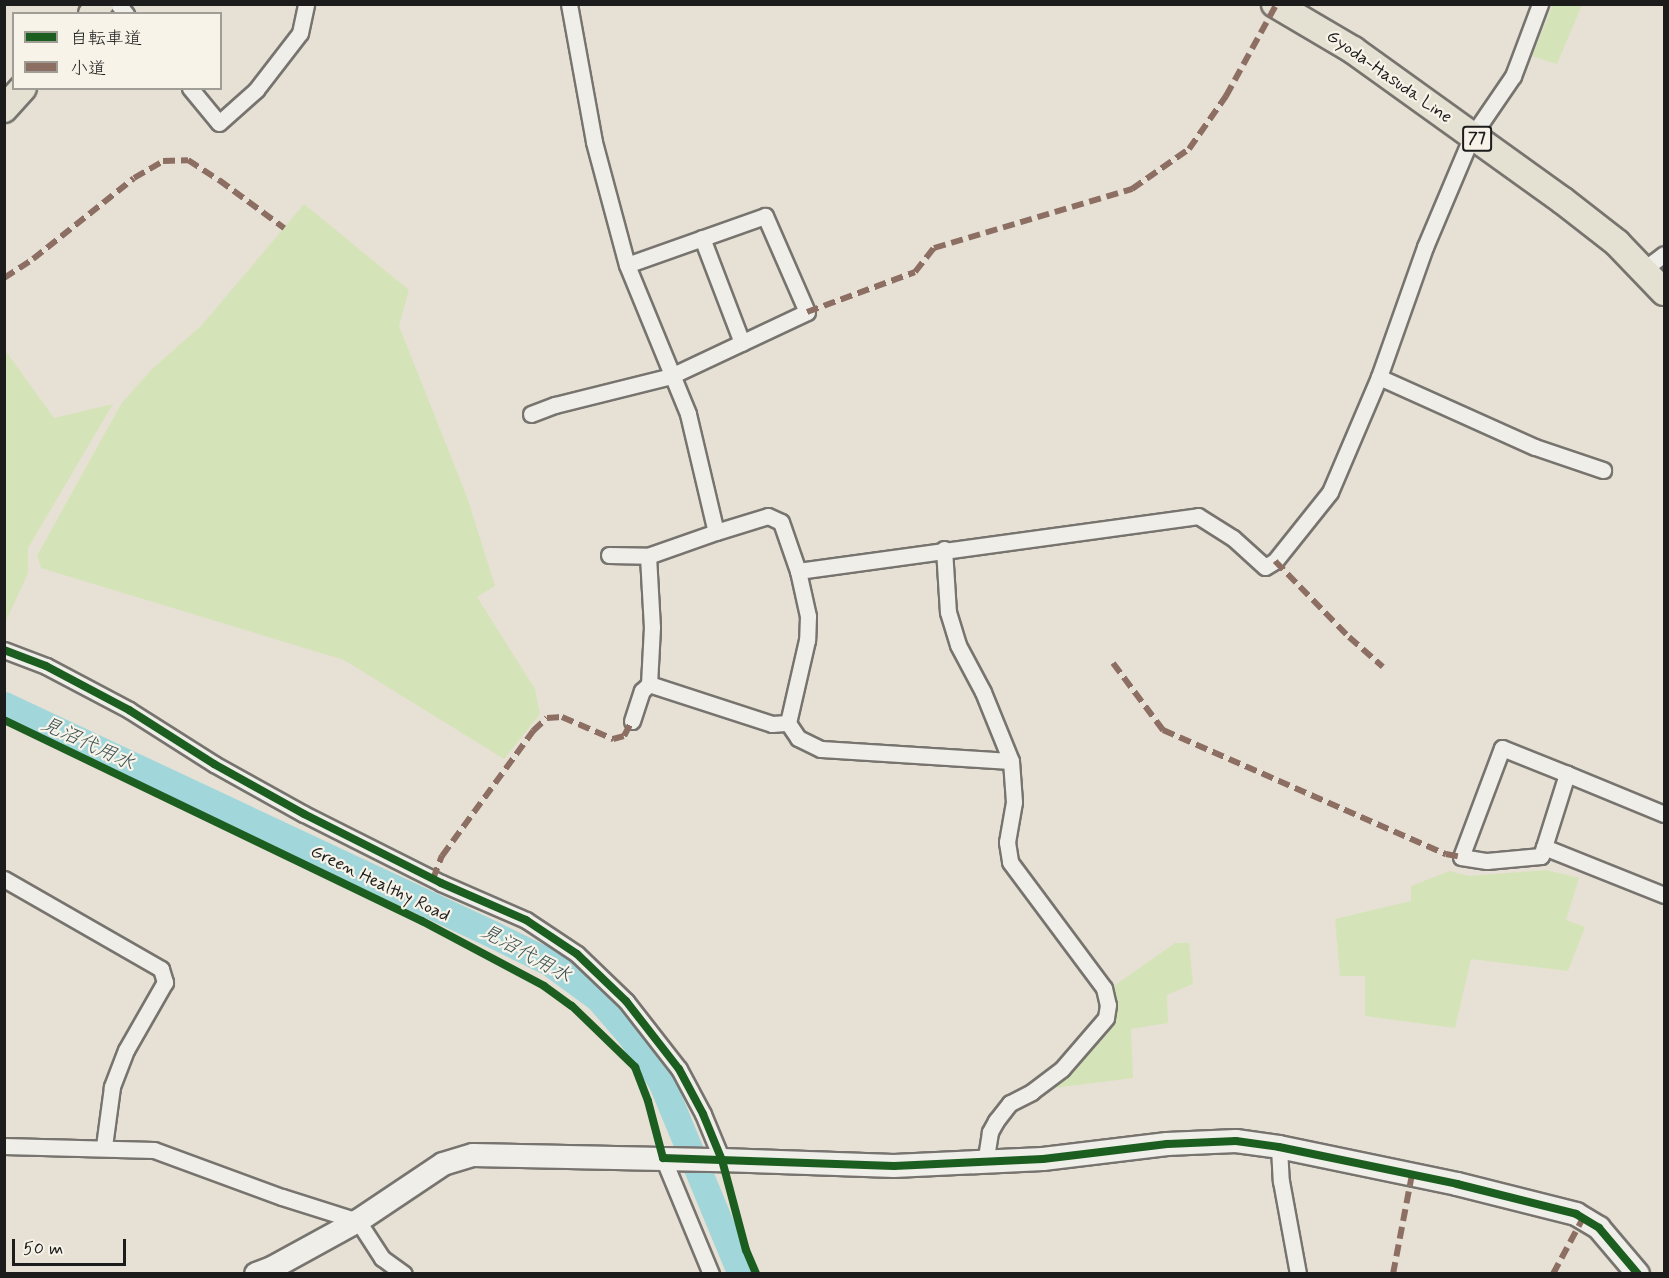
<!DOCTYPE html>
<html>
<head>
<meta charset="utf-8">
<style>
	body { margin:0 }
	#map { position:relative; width:1669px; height:1278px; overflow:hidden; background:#e7e0d4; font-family:Mynerve,"Klee One",sans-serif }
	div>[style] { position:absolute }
	.green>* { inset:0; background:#d5e4b8 }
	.river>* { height:27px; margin:-13.5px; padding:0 13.5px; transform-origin:13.5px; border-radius:13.5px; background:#a1d7db }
	.roads { filter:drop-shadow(2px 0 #77746f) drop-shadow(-2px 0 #77746f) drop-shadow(0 2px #77746f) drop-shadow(0 -2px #77746f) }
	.street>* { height:15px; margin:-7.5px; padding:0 7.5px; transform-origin:7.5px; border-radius:7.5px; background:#f0eee9 }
	.secondary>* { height:22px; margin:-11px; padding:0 11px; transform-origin:11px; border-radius:11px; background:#f0eee9 }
	.primary>* { height:26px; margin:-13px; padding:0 13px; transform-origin:13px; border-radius:13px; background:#e5e1d2 }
	.quiet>* { height:6px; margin-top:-3px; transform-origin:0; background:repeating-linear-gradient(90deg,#8d6e63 0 12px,transparent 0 18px) }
	.cycleway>* { height:8px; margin:-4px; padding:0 4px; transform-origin:4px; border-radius:4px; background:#1b5e20 }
	span { translate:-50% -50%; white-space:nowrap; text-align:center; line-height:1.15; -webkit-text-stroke:4.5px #f7f3e8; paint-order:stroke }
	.shield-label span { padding:2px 4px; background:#f7f3e8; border:2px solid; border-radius:4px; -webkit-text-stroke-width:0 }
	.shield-label { font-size:16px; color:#1c1c1c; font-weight:700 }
	.street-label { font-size:18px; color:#1c1c1c }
	.water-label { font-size:20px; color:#3b5356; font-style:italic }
	.frame { position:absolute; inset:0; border:6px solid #1c1c1c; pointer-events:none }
	.legend { position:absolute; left:12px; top:12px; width:210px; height:78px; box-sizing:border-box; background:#f7f3e8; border:2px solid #9f9d96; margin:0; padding:8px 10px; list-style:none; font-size:18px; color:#1c1c1c }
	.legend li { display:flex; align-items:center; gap:12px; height:30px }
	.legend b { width:30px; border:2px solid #9f9d96 }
	.scale { position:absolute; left:12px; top:1239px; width:114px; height:27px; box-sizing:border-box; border:3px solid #1c1c1c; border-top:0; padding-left:8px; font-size:18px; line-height:21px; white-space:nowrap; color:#1c1c1c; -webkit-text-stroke:4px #f7f3e8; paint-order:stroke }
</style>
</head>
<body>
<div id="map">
	<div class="green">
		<div style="clip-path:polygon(1553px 4px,1582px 5px,1557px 64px,1532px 56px)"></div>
		<div style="clip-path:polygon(304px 204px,409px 290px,399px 326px,467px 497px,495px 586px,477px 597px,535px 689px,540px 714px,504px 759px,344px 660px,41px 568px,37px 556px,121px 404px,152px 369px,202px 325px)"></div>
		<div style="clip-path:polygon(5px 350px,54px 418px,113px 404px,28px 548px,28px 573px,5px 623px)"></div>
		<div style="clip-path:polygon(1546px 870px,1579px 878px,1566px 920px,1585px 927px,1568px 971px,1471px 959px,1455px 1028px,1365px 1016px,1365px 976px,1340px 976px,1335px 919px,1411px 901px,1411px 886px,1450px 871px,1469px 876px)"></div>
		<div style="clip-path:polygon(1175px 943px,1189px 943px,1193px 984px,1167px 995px,1168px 1023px,1131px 1029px,1133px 1078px,1054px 1088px,1108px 1034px,1115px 1007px,1111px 988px)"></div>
	</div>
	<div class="river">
		<div style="left:4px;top:705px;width:541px;rotate:25.14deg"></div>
		<div style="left:494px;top:935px;width:61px;rotate:26.1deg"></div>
		<div style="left:549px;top:962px;width:61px;rotate:36.3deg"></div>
		<div style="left:598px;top:998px;width:49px;rotate:49.1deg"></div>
		<div style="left:630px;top:1035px;width:55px;rotate:56deg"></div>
		<div style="left:661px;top:1081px;width:209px;rotate:67.5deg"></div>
	</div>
	<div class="roads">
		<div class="street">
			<div style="left:118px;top:4px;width:13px;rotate:51deg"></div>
			<div style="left:569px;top:4px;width:140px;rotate:79.7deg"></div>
			<div style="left:594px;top:142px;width:127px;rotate:75deg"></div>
			<div style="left:627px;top:265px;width:161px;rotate:67.7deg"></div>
			<div style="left:688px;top:414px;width:121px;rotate:76.7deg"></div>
			<div style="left:716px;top:532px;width:54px;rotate:-17.1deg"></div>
			<div style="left:768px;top:516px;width:14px;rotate:25deg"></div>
			<div style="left:781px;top:522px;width:52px;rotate:70.9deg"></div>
			<div style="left:798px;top:571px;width:46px;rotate:77.5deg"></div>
			<div style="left:808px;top:616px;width:24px;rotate:92deg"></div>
			<div style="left:807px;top:640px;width:85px;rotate:102.9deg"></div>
			<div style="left:190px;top:88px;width:45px;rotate:50.4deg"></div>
			<div style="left:219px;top:123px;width:50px;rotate:-41.7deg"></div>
			<div style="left:256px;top:90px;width:72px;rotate:-52.3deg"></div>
			<div style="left:300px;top:33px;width:30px;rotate:-78deg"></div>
			<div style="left:702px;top:238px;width:112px;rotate:69.1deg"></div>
			<div style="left:1643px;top:270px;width:26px;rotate:-37deg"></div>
			<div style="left:1379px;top:377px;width:171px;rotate:24.2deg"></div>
			<div style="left:1535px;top:447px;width:72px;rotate:18.7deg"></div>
			<div style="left:531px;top:414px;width:26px;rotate:-21deg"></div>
			<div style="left:555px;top:405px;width:120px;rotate:-14deg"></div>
			<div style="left:671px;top:376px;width:150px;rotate:-25.2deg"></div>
			<div style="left:807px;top:312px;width:105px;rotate:-113.6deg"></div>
			<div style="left:765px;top:216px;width:146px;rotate:160.5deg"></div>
			<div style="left:716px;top:532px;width:72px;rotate:160.6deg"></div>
			<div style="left:648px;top:556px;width:71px;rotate:86.8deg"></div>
			<div style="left:652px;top:627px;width:57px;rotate:93deg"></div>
			<div style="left:649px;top:684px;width:129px;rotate:18deg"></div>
			<div style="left:772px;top:724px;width:16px;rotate:-4deg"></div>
			<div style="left:788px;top:723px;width:18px;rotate:56deg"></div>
			<div style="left:798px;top:738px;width:25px;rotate:26deg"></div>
			<div style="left:821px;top:749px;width:190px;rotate:3.6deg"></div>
			<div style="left:944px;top:549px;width:63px;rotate:86.4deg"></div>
			<div style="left:948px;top:612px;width:34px;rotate:73deg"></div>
			<div style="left:958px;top:645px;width:53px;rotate:62deg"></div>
			<div style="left:983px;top:692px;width:74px;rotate:67.9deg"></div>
			<div style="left:1011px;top:761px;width:41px;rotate:85.8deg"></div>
			<div style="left:1014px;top:802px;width:41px;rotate:99.9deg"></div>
			<div style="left:1007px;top:842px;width:20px;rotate:81deg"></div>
			<div style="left:1010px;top:862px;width:157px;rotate:53.3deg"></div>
			<div style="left:1104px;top:988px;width:17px;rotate:77deg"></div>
			<div style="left:1108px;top:1005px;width:13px;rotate:99deg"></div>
			<div style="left:1106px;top:1018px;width:67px;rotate:130.8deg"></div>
			<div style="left:1062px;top:1069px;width:38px;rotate:143deg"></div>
			<div style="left:1032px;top:1092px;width:25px;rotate:153deg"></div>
			<div style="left:1010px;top:1103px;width:23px;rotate:128deg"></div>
			<div style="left:996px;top:1121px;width:13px;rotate:119deg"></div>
			<div style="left:990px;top:1132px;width:30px;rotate:99deg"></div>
			<div style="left:609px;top:555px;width:39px;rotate:1deg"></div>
			<div style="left:798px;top:571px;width:404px;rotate:-7.8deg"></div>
			<div style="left:1198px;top:516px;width:41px;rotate:32.2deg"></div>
			<div style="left:1233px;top:538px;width:43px;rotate:42.2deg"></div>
			<div style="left:1265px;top:567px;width:12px;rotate:-31deg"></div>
			<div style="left:1275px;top:561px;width:88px;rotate:-51.4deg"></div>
			<div style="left:1330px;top:492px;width:125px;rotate:-66.9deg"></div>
			<div style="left:1379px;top:377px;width:138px;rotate:-70.5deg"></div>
			<div style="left:1425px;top:247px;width:121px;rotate:-67.1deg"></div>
			<div style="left:1472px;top:136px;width:73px;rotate:-55.7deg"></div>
			<div style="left:1513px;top:76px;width:77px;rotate:-69.4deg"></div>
			<div style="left:4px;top:650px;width:45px;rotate:20.9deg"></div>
			<div style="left:46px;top:666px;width:94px;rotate:27.9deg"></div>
			<div style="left:129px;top:710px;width:101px;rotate:32.4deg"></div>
			<div style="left:214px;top:764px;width:103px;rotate:29.1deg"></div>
			<div style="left:304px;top:814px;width:153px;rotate:26.7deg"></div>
			<div style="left:441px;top:883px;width:93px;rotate:23.5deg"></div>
			<div style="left:526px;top:920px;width:61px;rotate:33.7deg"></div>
			<div style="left:577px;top:954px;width:68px;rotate:43.8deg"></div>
			<div style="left:626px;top:1001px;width:86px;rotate:52.1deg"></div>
			<div style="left:679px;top:1069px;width:51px;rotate:61.9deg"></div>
			<div style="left:703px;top:1114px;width:50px;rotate:67.6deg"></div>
			<div style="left:632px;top:721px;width:32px;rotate:-72deg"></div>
			<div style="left:642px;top:691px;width:10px;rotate:-45deg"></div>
			<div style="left:1567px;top:774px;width:70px;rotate:-158.2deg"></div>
			<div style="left:1502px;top:748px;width:116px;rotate:110.6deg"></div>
			<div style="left:1461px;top:857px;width:26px;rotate:9deg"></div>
			<div style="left:1487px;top:861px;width:54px;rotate:-5.3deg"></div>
			<div style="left:1541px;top:856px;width:9px;rotate:-72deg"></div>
			<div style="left:1544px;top:847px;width:129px;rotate:21.8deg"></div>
			<div style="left:1544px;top:847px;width:77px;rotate:-72.5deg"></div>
			<div style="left:1567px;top:774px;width:105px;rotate:22.4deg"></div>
			<div style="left:4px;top:879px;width:181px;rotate:29.8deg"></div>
			<div style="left:161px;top:969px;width:14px;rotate:73deg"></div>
			<div style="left:165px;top:982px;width:78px;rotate:119.8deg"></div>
			<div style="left:126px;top:1050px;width:40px;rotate:111deg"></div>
			<div style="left:112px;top:1087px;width:60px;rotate:97.7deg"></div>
			<div style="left:4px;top:1146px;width:150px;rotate:1.5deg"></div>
			<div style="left:154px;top:1150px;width:136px;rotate:20.2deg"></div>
			<div style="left:282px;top:1197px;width:80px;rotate:17.5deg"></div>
			<div style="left:358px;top:1221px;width:44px;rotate:57deg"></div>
			<div style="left:382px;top:1258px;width:27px;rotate:36deg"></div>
			<div style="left:1279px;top:1147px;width:34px;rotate:87deg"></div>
			<div style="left:1281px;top:1181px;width:95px;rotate:79.6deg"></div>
			<div style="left:663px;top:1158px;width:126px;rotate:67.5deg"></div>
		</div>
		<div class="secondary">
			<div style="left:256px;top:1274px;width:17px;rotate:-21deg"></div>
			<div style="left:272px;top:1268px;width:98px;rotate:-28.7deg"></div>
			<div style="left:358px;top:1221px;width:102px;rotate:-33.8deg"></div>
			<div style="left:443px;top:1164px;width:31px;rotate:-17deg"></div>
			<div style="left:473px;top:1155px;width:249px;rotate:1.2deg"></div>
			<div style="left:722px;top:1160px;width:172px;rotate:2deg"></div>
			<div style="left:894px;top:1166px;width:149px;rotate:-2.7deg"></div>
			<div style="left:1043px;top:1159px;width:125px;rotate:-6.9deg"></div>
			<div style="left:1167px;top:1144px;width:69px;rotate:-2.5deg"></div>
			<div style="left:1236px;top:1141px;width:43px;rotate:7.9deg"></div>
			<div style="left:1279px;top:1147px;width:182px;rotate:11.7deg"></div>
			<div style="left:1457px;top:1184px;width:123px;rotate:14.1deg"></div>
			<div style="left:1576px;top:1214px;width:27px;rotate:31deg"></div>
			<div style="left:1599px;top:1228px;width:60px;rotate:49.7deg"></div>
		</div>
		<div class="primary">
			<div style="left:1275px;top:4px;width:91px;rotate:30.5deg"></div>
			<div style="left:1353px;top:50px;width:257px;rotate:35.7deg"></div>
			<div style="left:1562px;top:200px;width:70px;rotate:38deg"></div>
			<div style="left:1617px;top:243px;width:68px;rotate:46.2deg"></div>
			<div style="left:92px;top:14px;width:13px;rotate:-51deg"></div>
			<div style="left:4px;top:109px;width:28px;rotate:-48deg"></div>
		</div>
	</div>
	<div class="quiet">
		<div style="left:4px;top:278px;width:35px;rotate:-33deg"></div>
		<div style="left:33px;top:259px;width:129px;rotate:-38.7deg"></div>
		<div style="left:134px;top:178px;width:34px;rotate:-30deg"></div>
		<div style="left:163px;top:161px;width:25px;rotate:-2deg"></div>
		<div style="left:188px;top:160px;width:37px;rotate:33deg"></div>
		<div style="left:219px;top:180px;width:81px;rotate:36.4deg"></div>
		<div style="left:807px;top:312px;width:115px;rotate:-20.3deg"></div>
		<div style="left:915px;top:272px;width:31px;rotate:-52deg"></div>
		<div style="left:934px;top:248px;width:207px;rotate:-16.6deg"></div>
		<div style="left:1132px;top:189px;width:70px;rotate:-35.1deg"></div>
		<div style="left:1189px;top:149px;width:65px;rotate:-55.1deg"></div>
		<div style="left:1226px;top:96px;width:104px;rotate:-61.2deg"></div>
		<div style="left:1275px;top:561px;width:106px;rotate:45.8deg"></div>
		<div style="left:1349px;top:637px;width:45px;rotate:41.4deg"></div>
		<div style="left:1113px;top:663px;width:84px;rotate:53.3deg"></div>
		<div style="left:1163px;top:730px;width:309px;rotate:23.7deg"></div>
		<div style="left:1446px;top:854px;width:15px;rotate:11deg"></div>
		<div style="left:433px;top:879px;width:25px;rotate:-69deg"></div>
		<div style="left:442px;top:856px;width:155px;rotate:-53.9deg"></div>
		<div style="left:533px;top:731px;width:19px;rotate:-43deg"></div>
		<div style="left:547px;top:718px;width:15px;rotate:-4deg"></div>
		<div style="left:562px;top:717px;width:56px;rotate:23.3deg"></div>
		<div style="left:613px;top:739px;width:11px;rotate:-15deg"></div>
		<div style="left:624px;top:736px;width:17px;rotate:-62deg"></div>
		<div style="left:1393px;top:1274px;width:102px;rotate:-79.2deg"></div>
		<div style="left:1553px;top:1274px;width:64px;rotate:-61.8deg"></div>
	</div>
	<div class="cycleway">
		<div style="left:4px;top:650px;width:45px;rotate:20.9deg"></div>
		<div style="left:46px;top:666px;width:94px;rotate:27.9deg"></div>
		<div style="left:129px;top:710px;width:101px;rotate:32.4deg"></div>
		<div style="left:214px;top:764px;width:103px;rotate:29.1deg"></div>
		<div style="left:304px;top:814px;width:153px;rotate:26.7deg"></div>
		<div style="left:441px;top:883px;width:93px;rotate:23.5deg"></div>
		<div style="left:526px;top:920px;width:61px;rotate:33.7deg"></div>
		<div style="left:577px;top:954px;width:68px;rotate:43.8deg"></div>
		<div style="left:626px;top:1001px;width:86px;rotate:52.1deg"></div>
		<div style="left:679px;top:1069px;width:51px;rotate:61.9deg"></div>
		<div style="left:703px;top:1114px;width:50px;rotate:67.6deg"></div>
		<div style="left:722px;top:1160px;width:93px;rotate:75.1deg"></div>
		<div style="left:746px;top:1250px;width:26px;rotate:67deg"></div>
		<div style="left:4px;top:720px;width:464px;rotate:25.7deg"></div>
		<div style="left:422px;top:921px;width:138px;rotate:28deg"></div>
		<div style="left:544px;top:986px;width:34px;rotate:36deg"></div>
		<div style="left:572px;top:1006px;width:88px;rotate:44.1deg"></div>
		<div style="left:635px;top:1067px;width:36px;rotate:69deg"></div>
		<div style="left:648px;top:1101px;width:59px;rotate:75.3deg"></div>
		<div style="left:663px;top:1158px;width:231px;rotate:2deg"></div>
		<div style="left:894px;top:1166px;width:149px;rotate:-2.7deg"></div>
		<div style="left:1043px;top:1159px;width:125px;rotate:-6.9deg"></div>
		<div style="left:1167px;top:1144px;width:69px;rotate:-2.5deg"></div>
		<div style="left:1236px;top:1141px;width:43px;rotate:7.9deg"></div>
		<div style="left:1279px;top:1147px;width:182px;rotate:11.7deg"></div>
		<div style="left:1457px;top:1184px;width:123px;rotate:14.1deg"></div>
		<div style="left:1576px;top:1214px;width:27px;rotate:31deg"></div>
		<div style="left:1599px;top:1228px;width:60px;rotate:49.7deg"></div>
	</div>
	<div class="shield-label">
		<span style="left:1477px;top:139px">77</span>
	</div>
	<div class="street-label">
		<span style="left:1389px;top:77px;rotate:35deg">Gyoda-Hasuda Line</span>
		<span style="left:380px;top:884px;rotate:26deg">Green Healthy Road</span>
	</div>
	<div class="water-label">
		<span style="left:88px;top:744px;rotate:25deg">見沼代用水</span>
		<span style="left:526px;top:954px;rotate:29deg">見沼代用水</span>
	</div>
	<div class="frame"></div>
	<ul class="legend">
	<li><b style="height:8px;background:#1b5e20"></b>自転車道</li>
	<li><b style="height:8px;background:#8d6e63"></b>小道</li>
	</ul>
	<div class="scale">50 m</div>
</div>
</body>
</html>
